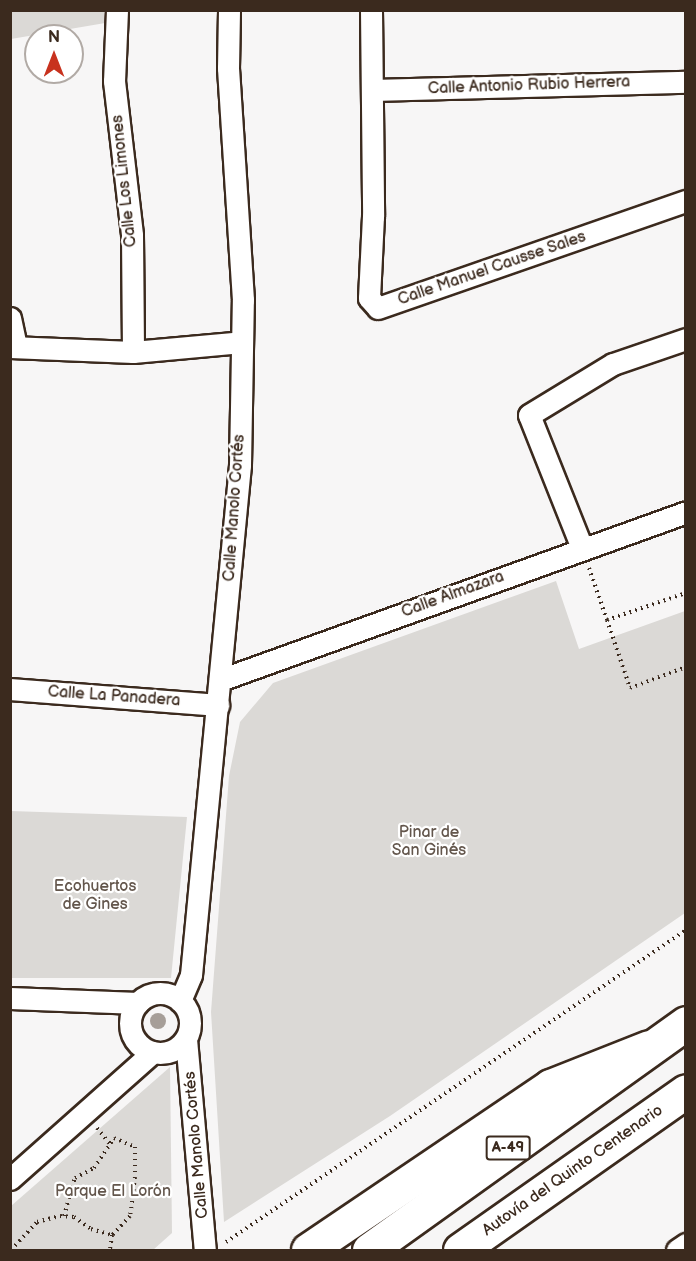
<!DOCTYPE html>
<html>
<head>
<meta charset="utf-8">
<style>
	body { margin:0 }
	#map { position:relative; width:696px; height:1261px; overflow:hidden; background:#f7f6f6; font-family:"Balsamiq Sans",sans-serif }
	div>[style] { position:absolute }
	.green>* { inset:0; background:#dbd9d6 }
	.path>* { height:4px; margin-top:-2px; transform-origin:0; background:repeating-linear-gradient(90deg,#3b2a1e 0 1.5px,transparent 0 6px) }
	.roads { filter:drop-shadow(2px 0 #3b2a1e) drop-shadow(-2px 0 #3b2a1e) drop-shadow(0 2px #3b2a1e) drop-shadow(0 -2px #3b2a1e) }
	.minor>* { height:21px; margin:-10.5px; padding:0 10.5px; transform-origin:10.5px; border-radius:10.5px; background:#fff }
	.minor>.ring { margin:-10.5px; padding:0; box-sizing:content-box; background:none; border:21px solid #fff; border-radius:50% }
	.motorway>* { height:33px; margin:-16.5px; padding:0 16.5px; transform-origin:16.5px; border-radius:16.5px; background:#fff }
	.trees>* { width:16px; height:16px; margin:-8px; border-radius:50%; background:#a69e98 }
	span { translate:-50% -50%; white-space:nowrap; text-align:center; line-height:1.15; -webkit-text-stroke:4.5px #fff; paint-order:stroke }
	.shield-label span { padding:2px 4px; background:#fff; border:2px solid; border-radius:4px; -webkit-text-stroke-width:0 }
	.shield-label { font-size:15px; color:#3b2a1e; font-weight:700 }
	.street-label { font-size:16px; color:#3b2a1e }
	.park-label { font-size:16px; color:#63564c }
	.frame { position:absolute; inset:0; border:12px solid #3b2a1e; pointer-events:none }
	.north { position:absolute; left:24px; top:24px; width:60px; height:60px; box-sizing:border-box; background:#fff; border:2px solid #b1aaa5; border-radius:50%; rotate:0deg; font-size:16px; font-weight:700; line-height:24px; text-align:center; color:#3b2a1e }
	.north::after { content:''; display:block; margin:auto; width:21px; height:27px; background:#c8321e; clip-path:polygon(50% 0,100% 100%,50% 72%,0 100%) }
</style>
</head>
<body>
<div id="map">
	<div class="green">
		<div style="clip-path:polygon(11px 11px,117px 11px,117px 21px,11px 39px)"></div>
		<div style="clip-path:polygon(556px 581px,579px 649px,685px 611px,685px 913px,390px 1116px,224px 1222px,211px 1012px,229px 776px,240px 722px,273px 683px)"></div>
		<div style="clip-path:polygon(11px 811px,187px 817px,171px 978px,11px 978px)"></div>
		<div style="clip-path:polygon(170px 1067px,172px 1233px,153px 1250px,11px 1250px,11px 1206px)"></div>
	</div>
	<div class="path">
		<div style="left:589px;top:568px;width:55px;rotate:70.9deg"></div>
		<div style="left:607px;top:620px;width:83px;rotate:-18.9deg"></div>
		<div style="left:607px;top:620px;width:72px;rotate:71.3deg"></div>
		<div style="left:630px;top:688px;width:60px;rotate:-20.6deg"></div>
		<div style="left:97px;top:1128px;width:21px;rotate:51deg"></div>
		<div style="left:64px;top:1216px;width:40px;rotate:-74deg"></div>
		<div style="left:75px;top:1178px;width:21px;rotate:-28deg"></div>
		<div style="left:94px;top:1168px;width:36px;rotate:-56deg"></div>
		<div style="left:114px;top:1138px;width:23px;rotate:23deg"></div>
		<div style="left:135px;top:1147px;width:30px;rotate:90deg"></div>
		<div style="left:135px;top:1177px;width:39px;rotate:97deg"></div>
		<div style="left:130px;top:1216px;width:26px;rotate:133deg"></div>
		<div style="left:226px;top:1242px;width:556px;rotate:-34.15deg"></div>
		<div style="left:11px;top:1250px;width:38px;rotate:-47deg"></div>
		<div style="left:37px;top:1222px;width:24px;rotate:-15deg"></div>
		<div style="left:60px;top:1216px;width:14px;rotate:4deg"></div>
		<div style="left:74px;top:1217px;width:21px;rotate:35deg"></div>
		<div style="left:91px;top:1229px;width:22px;rotate:16deg"></div>
		<div style="left:112px;top:1235px;width:15px;rotate:98deg"></div>
	</div>
	<div class="roads">
		<div class="minor">
			<div style="left:117px;top:10px;width:71px;rotate:92.4deg"></div>
			<div style="left:114px;top:81px;width:155px;rotate:83.3deg"></div>
			<div style="left:132px;top:235px;width:117px;rotate:89.5deg"></div>
			<div style="left:371px;top:10px;width:206px;rotate:89.4deg"></div>
			<div style="left:373px;top:216px;width:82px;rotate:92.8deg"></div>
			<div style="left:369px;top:298px;width:13px;rotate:48deg"></div>
			<div style="left:378px;top:308px;width:326px;rotate:-19.2deg"></div>
			<div style="left:373px;top:90px;width:313px;rotate:-1.5deg"></div>
			<div style="left:10px;top:318px;width:29px;rotate:78deg"></div>
			<div style="left:10px;top:347px;width:123px;rotate:2.3deg"></div>
			<div style="left:133px;top:352px;width:109px;rotate:-5.2deg"></div>
			<div style="left:582px;top:548px;width:143px;rotate:-111.7deg"></div>
			<div style="left:529px;top:415px;width:98px;rotate:-31.3deg"></div>
			<div style="left:613px;top:364px;width:77px;rotate:-18.9deg"></div>
			<div style="left:220px;top:680px;width:495px;rotate:-19.8deg"></div>
			<div style="left:10px;top:689px;width:209px;rotate:4.4deg"></div>
			<div class="ring" style="left:130px;top:993px;width:39px;height:39px"></div>
			<div style="left:10px;top:998px;width:128px;rotate:2.2deg"></div>
			<div style="left:180px;top:1001px;width:28px;rotate:-67deg"></div>
			<div style="left:191px;top:975px;width:512px;rotate:-84.51deg"></div>
			<div style="left:240px;top:465px;width:165px;rotate:-89deg"></div>
			<div style="left:243px;top:300px;width:232px;rotate:-93.7deg"></div>
			<div style="left:228px;top:68px;width:58px;rotate:-89deg"></div>
			<div style="left:186px;top:1039px;width:212px;rotate:84.9deg"></div>
			<div style="left:10px;top:1179px;width:191px;rotate:-41.6deg"></div>
			<div style="left:677px;top:1250px;width:11px;rotate:-34deg"></div>
		</div>
		<div class="motorway">
			<div style="left:308px;top:1250px;width:292px;rotate:-34.1deg"></div>
			<div style="left:550px;top:1086px;width:106px;rotate:-21.5deg"></div>
			<div style="left:369px;top:1250px;width:390px;rotate:-35.6deg"></div>
			<div style="left:460px;top:1250px;width:276px;rotate:-35.1deg"></div>
		</div>
	</div>
	<div class="trees">
		<div style="left:158px;top:1021px"></div>
	</div>
	<div class="shield-label">
		<span style="left:508px;top:1148px">A-49</span>
	</div>
	<div class="street-label">
		<span style="left:529px;top:86px;rotate:-2deg">Calle Antonio Rubio Herrera</span>
		<span style="left:125px;top:181px;rotate:-96deg">Calle Los Limones</span>
		<span style="left:492px;top:269px;rotate:-19deg">Calle Manuel Causse Sales</span>
		<span style="left:235px;top:508px;rotate:-86deg">Calle Manolo Cortés</span>
		<span style="left:453px;top:595px;rotate:-20deg">Calle Almazara</span>
		<span style="left:114px;top:697px;rotate:4deg">Calle La Panadera</span>
		<span style="left:197px;top:1145px;rotate:-95deg">Calle Manolo Cortés</span>
		<span style="left:573px;top:1171px;rotate:-35deg">Autovía del Quinto Centenario</span>
	</div>
	<div class="park-label">
		<span style="left:429px;top:842px">Pinar de<br>San Ginés</span>
		<span style="left:95px;top:896px">Ecohuertos<br>de Gines</span>
		<span style="left:113px;top:1192px">Parque El Lorón</span>
	</div>
	<div class="frame"></div>
	<div class="north">N</div>
</div>
</body>
</html>
